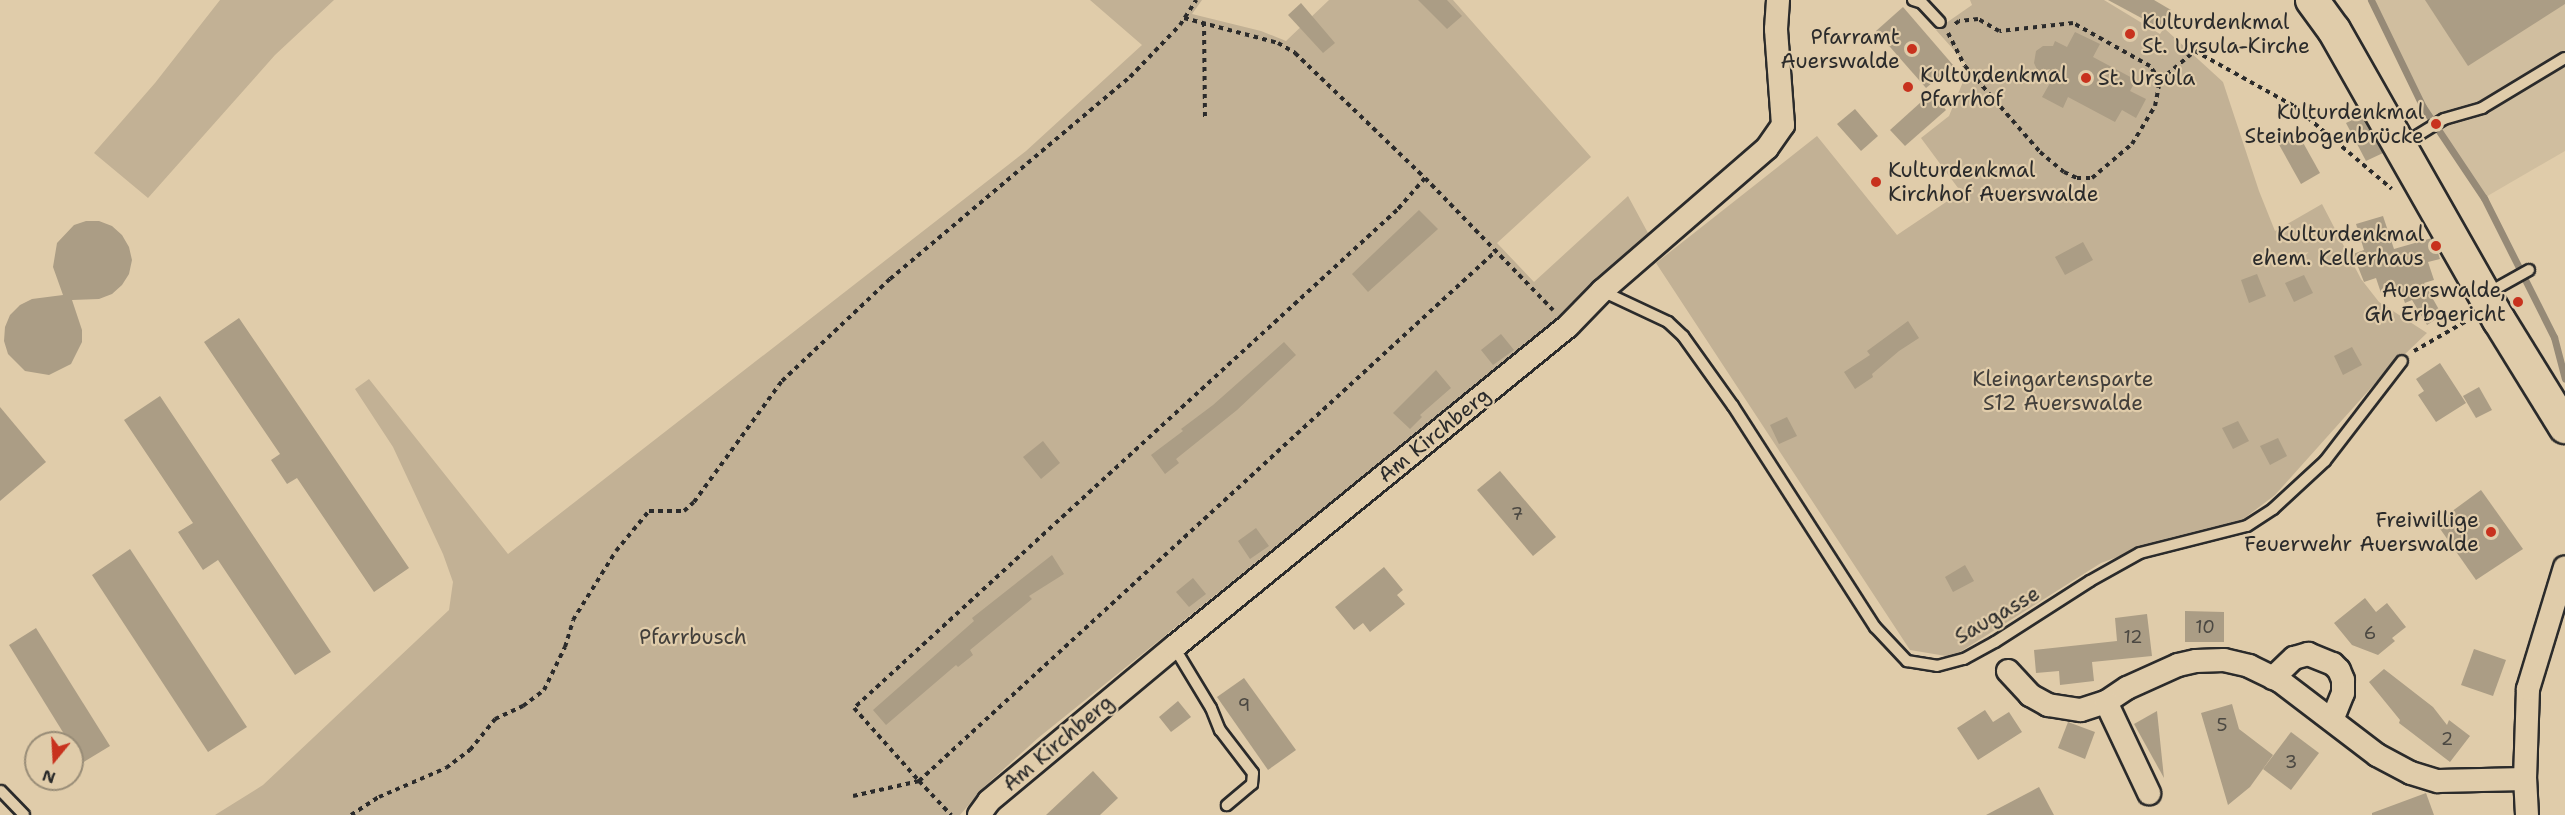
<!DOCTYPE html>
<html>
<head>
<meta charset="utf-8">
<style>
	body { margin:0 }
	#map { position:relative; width:2565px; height:815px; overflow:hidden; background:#e0ccaa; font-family:"Shantell Sans",sans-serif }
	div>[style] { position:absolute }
	.built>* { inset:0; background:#d0be9f }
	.green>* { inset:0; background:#c2b195 }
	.stream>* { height:7px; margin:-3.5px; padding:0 3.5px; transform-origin:3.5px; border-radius:3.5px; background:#968a77 }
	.building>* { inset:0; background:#ab9d85 }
	.path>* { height:4px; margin-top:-2px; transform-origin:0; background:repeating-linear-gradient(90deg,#2b2b2b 0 4.5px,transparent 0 9px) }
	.roads { filter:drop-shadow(2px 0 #2b2b2b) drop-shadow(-2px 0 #2b2b2b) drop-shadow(0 2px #2b2b2b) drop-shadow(0 -2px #2b2b2b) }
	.lane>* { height:10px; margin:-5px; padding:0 5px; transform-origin:5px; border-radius:5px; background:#e0ccaa }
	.street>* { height:22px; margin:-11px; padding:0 11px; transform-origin:11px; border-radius:11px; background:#e0ccaa }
	.secondary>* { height:32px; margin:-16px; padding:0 16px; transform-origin:16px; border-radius:16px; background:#e0ccaa }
	.dots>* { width:16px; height:16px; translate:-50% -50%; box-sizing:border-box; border:3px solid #e0ccaa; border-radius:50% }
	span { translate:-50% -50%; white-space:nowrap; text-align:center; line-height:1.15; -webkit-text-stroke:4.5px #e0ccaa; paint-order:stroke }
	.number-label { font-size:18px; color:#4b4842 }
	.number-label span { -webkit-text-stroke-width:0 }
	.poi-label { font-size:21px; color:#2b2b2b }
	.left { translate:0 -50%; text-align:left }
	.right { translate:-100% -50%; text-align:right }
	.park-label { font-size:21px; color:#423f3b }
	.street-label { font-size:21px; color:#2b2b2b }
	.north { position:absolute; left:24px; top:731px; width:60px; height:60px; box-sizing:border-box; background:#e0ccaa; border:2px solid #988c77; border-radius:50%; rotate:198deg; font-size:16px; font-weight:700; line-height:24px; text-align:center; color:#2b2b2b }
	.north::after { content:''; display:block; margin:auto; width:21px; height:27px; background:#c8321e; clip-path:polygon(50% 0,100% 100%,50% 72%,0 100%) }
</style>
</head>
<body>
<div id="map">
	<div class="built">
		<div style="clip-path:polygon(2371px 0,2565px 0,2565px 151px,2484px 198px,2423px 107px)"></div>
	</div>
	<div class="green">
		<div style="clip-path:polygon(220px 0,334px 0,275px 55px,148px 198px,94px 153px,155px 83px)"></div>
		<div style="clip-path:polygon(1090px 0,1202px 0,1192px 14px,1261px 31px,1286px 41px,1329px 0,1453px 0,1591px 157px,1497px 243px,1534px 282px,1628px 196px,1648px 233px,1548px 327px,1038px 738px,985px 786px,960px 815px,215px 815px,263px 785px,449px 610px,453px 582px,443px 554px,393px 447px,355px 389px,369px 379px,508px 554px,1026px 151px,1142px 45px)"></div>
		<div style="clip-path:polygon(1970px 0,2104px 0,2160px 34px,2164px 28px,2223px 82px,2259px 191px,2275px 231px,2322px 204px,2361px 279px,2379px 302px,2427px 333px,2378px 380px,2275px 495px,2242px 520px,2169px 538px,2101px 563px,1952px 657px,1910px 650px,1656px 263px,1817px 136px,1897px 235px,1961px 192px,1921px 138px,1949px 116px,1969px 67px,1936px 30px,1972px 5px)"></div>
	</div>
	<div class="stream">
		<div style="left:2371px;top:0;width:119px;rotate:64.1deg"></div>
		<div style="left:2423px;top:107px;width:110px;rotate:56.2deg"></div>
		<div style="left:2484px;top:198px;width:156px;rotate:63.3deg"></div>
		<div style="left:2554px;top:337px;width:43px;rotate:75.3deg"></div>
	</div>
	<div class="building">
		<div style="clip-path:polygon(1418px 0,1447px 0,1462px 16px,1447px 29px)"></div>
		<div style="clip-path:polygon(2108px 0,2154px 0,2171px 10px,2160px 28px)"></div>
		<div style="clip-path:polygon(2425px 0,2565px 0,2565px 4px,2468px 66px)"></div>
		<div style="clip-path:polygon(1301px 3px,1335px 43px,1323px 53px,1288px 15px)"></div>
		<div style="clip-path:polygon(1903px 7px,1953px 65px,1926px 88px,1876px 31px)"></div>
		<div style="clip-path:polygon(2075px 32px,2100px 44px,2093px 57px,2136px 80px,2130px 91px,2146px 99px,2136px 118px,2122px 110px,2115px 122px,2068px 97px,2063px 108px,2042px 97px,2050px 83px,2041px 78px,2034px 63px,2036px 51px,2043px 46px,2053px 46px,2055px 41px,2067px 47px)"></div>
		<div style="clip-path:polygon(1931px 93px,1946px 110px,1905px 146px,1890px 130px)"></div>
		<div style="clip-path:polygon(1855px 109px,1878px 136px,1861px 151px,1837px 124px)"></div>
		<div style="clip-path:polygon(2362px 115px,2383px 153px,2366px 161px,2346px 123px)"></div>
		<div style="clip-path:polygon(2296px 130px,2320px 173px,2301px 184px,2277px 141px)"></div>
		<div style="clip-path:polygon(1419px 210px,1438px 229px,1368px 292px,1352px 274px)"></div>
		<div style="clip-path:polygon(2383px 216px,2394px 249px,2432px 238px,2435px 244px,2440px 259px,2428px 262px,2434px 280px,2424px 283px,2442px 315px,2427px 325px,2412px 300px,2405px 303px,2399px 287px,2381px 293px,2376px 278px,2364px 282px,2353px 254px,2364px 250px,2356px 224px)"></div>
		<div style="clip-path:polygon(86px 221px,99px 221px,112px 226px,122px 235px,129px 247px,132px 260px,129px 274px,122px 285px,112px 294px,99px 299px,72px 300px,82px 330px,82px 342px,71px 364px,49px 375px,25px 371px,8px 354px,4px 341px,5px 327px,10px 315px,20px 305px,32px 299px,63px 295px,53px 267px,57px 243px,74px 225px)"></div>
		<div style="clip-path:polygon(2083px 242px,2093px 260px,2065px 275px,2055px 257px)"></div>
		<div style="clip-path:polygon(2257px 274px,2266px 296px,2249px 303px,2241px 280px)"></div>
		<div style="clip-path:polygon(2304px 275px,2313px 293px,2294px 302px,2285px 283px)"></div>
		<div style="clip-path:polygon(239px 318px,409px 568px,374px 592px,297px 478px,287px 484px,271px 460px,280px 454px,204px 342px)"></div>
		<div style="clip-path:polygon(1908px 321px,1919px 338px,1899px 351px,1872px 374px,1873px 377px,1855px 389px,1844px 372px,1870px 355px,1867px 351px)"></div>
		<div style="clip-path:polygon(1501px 334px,1514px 350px,1493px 365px,1481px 350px)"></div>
		<div style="clip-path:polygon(1284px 342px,1296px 355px,1237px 410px,1176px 459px,1179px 463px,1165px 474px,1151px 455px,1183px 431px,1181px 429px,1213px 405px)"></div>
		<div style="clip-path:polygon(2352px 347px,2362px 365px,2343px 375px,2334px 356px)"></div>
		<div style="clip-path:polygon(2440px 363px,2466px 403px,2436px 422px,2418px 395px,2424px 391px,2416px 379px)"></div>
		<div style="clip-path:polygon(1436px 370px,1451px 388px,1420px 415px,1422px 417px,1410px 429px,1393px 413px)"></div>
		<div style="clip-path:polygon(2479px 387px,2492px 410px,2476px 418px,2463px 396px)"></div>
		<div style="clip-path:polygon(160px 396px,331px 652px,295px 675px,218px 560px,203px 570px,178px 532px,193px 523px,124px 420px)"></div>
		<div style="clip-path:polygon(0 407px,46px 462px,0 501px)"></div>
		<div style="clip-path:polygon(1787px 417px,1797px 436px,1779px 444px,1770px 425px)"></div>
		<div style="clip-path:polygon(2238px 421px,2249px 441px,2233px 449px,2222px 428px)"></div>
		<div style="clip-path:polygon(2278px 438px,2287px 456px,2270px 465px,2260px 446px)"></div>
		<div style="clip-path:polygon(1043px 441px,1060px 463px,1041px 479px,1023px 457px)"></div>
		<div style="clip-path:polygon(1500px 471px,1556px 537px,1533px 556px,1477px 490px)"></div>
		<div style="clip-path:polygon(2481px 490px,2523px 549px,2476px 580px,2436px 523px)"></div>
		<div style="clip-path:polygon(1256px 528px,1269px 546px,1250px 559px,1238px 541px)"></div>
		<div style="clip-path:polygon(130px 549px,247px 727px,208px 752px,92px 575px)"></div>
		<div style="clip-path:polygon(1052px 555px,1064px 574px,1029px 596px,1032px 599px,970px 650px,973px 655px,958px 667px,956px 665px,886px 725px,873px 710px,974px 621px,972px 618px)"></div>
		<div style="clip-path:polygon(1965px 565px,1974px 581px,1953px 592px,1945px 577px)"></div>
		<div style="clip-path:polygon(1384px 567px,1403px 590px,1397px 595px,1405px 604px,1370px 632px,1363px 623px,1354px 630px,1335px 607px)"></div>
		<div style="clip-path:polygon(1193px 578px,1206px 594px,1189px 607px,1176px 592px)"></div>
		<div style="clip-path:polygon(2365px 598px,2376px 612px,2387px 603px,2406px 627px,2392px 638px,2395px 641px,2378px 655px,2352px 645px,2334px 623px)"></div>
		<div style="clip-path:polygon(2185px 611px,2224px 612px,2224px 642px,2185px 642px)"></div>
		<div style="clip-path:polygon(2147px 614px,2152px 656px,2092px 662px,2094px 681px,2060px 685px,2059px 671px,2036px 673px,2034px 650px,2117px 641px,2115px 618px)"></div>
		<div style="clip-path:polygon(36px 628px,110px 746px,82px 763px,9px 645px)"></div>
		<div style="clip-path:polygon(2474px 649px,2506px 660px,2493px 696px,2461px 685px)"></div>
		<div style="clip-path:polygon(2384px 669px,2433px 707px,2447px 725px,2449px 720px,2470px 736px,2450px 762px,2399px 723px,2400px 720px,2369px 682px)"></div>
		<div style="clip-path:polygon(1244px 678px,1296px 750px,1268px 770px,1217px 697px)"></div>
		<div style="clip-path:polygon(1178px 701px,1191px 717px,1171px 732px,1159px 717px)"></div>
		<div style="clip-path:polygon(2232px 704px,2239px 729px,2273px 755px,2250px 787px,2228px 805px,2201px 713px)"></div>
		<div style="clip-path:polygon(1985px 710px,1993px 722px,2009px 712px,2022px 732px,1978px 760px,1957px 728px)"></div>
		<div style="clip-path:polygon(2157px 711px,2164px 778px,2134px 724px)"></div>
		<div style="clip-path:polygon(2068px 722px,2095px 732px,2085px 759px,2058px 748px)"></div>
		<div style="clip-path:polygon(2291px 732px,2319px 753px,2291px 790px,2263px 769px)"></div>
		<div style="clip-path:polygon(1093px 771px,1118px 798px,1100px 815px,1046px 815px)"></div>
		<div style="clip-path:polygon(2039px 787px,2054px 815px,1986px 815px)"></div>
		<div style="clip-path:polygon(2426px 793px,2434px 815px,2372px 815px,2372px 813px)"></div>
	</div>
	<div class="path">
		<div style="left:1184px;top:18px;width:97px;rotate:14.9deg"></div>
		<div style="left:1278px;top:43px;width:20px;rotate:30deg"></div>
		<div style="left:1295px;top:53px;width:180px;rotate:43.9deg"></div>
		<div style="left:1425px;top:178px;width:184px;rotate:45.9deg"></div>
		<div style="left:1204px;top:22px;width:99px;rotate:89.4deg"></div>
		<div style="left:1948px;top:33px;width:37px;rotate:63deg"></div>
		<div style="left:1965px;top:66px;width:114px;rotate:48.9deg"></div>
		<div style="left:2040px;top:152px;width:31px;rotate:40deg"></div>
		<div style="left:2064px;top:172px;width:14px;rotate:25deg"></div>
		<div style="left:2077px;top:178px;width:15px"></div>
		<div style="left:2092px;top:178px;width:52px;rotate:-40.4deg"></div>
		<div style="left:2132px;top:144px;width:44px;rotate:-58.8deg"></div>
		<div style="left:2155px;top:106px;width:26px;rotate:-79deg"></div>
		<div style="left:2160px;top:80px;width:17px;rotate:-126deg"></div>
		<div style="left:2150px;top:66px;width:88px;rotate:-150.8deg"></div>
		<div style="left:2073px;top:23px;width:74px;rotate:173.8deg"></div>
		<div style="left:1999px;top:31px;width:24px;rotate:-150deg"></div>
		<div style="left:1978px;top:19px;width:19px;rotate:174deg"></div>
		<div style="left:1959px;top:21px;width:5px;rotate:143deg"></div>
		<div style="left:2160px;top:80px;width:45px;rotate:-39.6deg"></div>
		<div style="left:2195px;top:51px;width:113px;rotate:29.1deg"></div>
		<div style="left:2294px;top:106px;width:128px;rotate:40.3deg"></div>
		<div style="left:1425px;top:178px;width:43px;rotate:131.2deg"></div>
		<div style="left:1397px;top:210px;width:737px;rotate:137.48deg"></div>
		<div style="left:854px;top:708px;width:98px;rotate:48.3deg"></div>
		<div style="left:919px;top:781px;width:783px;rotate:-42.57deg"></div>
		<div style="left:2414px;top:351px;width:64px;rotate:-29.7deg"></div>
		<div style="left:853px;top:796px;width:68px;rotate:-12.8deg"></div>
		<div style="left:919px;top:781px;width:47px;rotate:46.7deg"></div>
		<div style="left:351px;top:815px;width:33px;rotate:-33deg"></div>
		<div style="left:379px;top:797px;width:73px;rotate:-23.4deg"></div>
		<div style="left:446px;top:768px;width:30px;rotate:-37deg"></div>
		<div style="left:470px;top:750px;width:40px;rotate:-51deg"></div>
		<div style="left:495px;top:719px;width:31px;rotate:-25deg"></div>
		<div style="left:523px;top:706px;width:26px;rotate:-37deg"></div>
		<div style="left:544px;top:690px;width:48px;rotate:-64deg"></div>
		<div style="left:565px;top:647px;width:28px;rotate:-73deg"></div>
		<div style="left:573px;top:620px;width:81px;rotate:-58.1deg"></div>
		<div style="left:616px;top:551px;width:52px;rotate:-50.5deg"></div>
		<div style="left:649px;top:511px;width:35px"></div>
		<div style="left:684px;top:511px;width:13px;rotate:-42deg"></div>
		<div style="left:694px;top:502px;width:150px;rotate:-54deg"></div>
		<div style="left:782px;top:381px;width:149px;rotate:-43.4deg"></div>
		<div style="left:890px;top:279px;width:314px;rotate:-40.1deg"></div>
		<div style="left:1130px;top:77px;width:72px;rotate:-46.1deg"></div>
		<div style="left:1180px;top:25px;width:30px;rotate:-57deg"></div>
	</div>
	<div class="roads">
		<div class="lane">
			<div style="left:1913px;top:0;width:9px;rotate:18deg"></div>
			<div style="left:1922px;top:3px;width:26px;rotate:47deg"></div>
			<div style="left:2402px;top:145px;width:49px;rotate:-31.8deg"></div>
			<div style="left:2444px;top:119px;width:40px;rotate:-16deg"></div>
			<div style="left:2482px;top:108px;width:97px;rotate:-31.1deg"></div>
			<div style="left:1602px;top:291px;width:73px;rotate:25.2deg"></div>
			<div style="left:1668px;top:322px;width:21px;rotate:43deg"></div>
			<div style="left:1683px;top:336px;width:86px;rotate:54.5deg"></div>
			<div style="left:1733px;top:406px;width:263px;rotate:57.3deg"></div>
			<div style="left:1875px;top:627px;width:47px;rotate:46.7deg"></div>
			<div style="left:1907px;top:661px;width:30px;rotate:9deg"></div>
			<div style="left:1937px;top:666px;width:28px;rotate:-15deg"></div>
			<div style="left:1964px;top:659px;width:35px;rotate:-29deg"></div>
			<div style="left:1995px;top:642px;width:113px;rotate:-32.7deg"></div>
			<div style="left:2090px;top:581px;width:57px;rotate:-29.2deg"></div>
			<div style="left:2140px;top:553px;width:110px;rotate:-14.2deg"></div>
			<div style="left:2247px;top:526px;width:31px;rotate:-33deg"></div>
			<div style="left:2273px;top:509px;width:71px;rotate:-42.7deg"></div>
			<div style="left:2325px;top:461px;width:126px;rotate:-52.4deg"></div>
			<div style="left:2488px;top:293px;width:47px;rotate:-29.3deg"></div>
			<div style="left:1174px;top:647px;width:71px;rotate:58.8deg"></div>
			<div style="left:1211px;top:708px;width:24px;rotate:68deg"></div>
			<div style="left:1220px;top:730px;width:54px;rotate:52.5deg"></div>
			<div style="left:1253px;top:773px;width:11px;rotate:95deg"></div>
			<div style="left:1252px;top:784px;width:33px;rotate:140deg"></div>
			<div style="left:1px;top:791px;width:33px;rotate:46deg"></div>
		</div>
		<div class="street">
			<div style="left:2008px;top:671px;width:33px;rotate:47deg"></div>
			<div style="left:2030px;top:695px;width:21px;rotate:29deg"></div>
			<div style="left:2048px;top:705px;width:33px;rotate:9deg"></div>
			<div style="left:2081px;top:710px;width:26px;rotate:-18deg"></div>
			<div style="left:2106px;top:702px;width:25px;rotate:-34deg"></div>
			<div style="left:2127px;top:688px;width:56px;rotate:-24.3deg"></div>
			<div style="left:2178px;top:665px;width:18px;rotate:-13deg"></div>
			<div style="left:2196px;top:661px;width:28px;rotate:-2deg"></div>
			<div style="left:2224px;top:660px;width:26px;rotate:13deg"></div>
			<div style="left:2249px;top:666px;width:34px;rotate:26deg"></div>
			<div style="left:2280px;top:681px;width:122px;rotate:37.3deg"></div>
			<div style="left:2377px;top:755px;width:38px;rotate:28deg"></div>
			<div style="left:2411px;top:773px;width:28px;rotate:17deg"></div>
			<div style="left:2438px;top:781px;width:87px;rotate:-1.3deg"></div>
			<div style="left:2273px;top:678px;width:29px;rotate:-44deg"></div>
			<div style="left:2294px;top:658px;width:15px;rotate:-16deg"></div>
			<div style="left:2308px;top:654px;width:27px;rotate:22deg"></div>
			<div style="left:2333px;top:664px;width:8px;rotate:45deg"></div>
			<div style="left:2339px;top:670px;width:11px;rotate:68deg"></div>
			<div style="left:2343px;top:680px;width:13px;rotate:90deg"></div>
			<div style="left:2343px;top:693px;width:29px;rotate:112deg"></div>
			<div style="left:2106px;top:702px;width:101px;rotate:64.7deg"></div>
			<div style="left:979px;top:815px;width:17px;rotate:-54deg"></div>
			<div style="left:989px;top:801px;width:241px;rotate:-39.8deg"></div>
			<div style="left:1174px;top:647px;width:508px;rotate:-39.17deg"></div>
			<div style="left:1568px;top:326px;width:49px;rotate:-45.8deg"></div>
			<div style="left:1602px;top:291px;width:218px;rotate:-40.9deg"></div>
			<div style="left:1767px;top:148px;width:28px;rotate:-55deg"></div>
			<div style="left:1783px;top:125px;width:96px;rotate:-94.2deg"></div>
			<div style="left:1776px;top:29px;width:29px;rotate:-86deg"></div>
			<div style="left:2527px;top:815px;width:36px;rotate:-93deg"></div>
			<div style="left:2525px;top:779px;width:90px;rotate:-88.1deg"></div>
			<div style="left:2528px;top:689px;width:127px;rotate:-73.1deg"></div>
		</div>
		<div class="secondary">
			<div style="left:2312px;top:0;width:37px;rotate:54deg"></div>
			<div style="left:2334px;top:30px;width:334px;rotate:60.4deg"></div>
			<div style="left:2499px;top:320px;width:126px;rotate:58.3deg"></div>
		</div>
	</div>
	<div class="dots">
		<div style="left:2130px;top:34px;background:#c8321e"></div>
		<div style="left:1912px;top:49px;background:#c8321e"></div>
		<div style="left:2086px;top:78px;background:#c8321e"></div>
		<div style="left:1908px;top:87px;background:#c8321e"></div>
		<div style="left:2436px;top:124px;background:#c8321e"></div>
		<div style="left:1876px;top:182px;background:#c8321e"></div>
		<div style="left:2436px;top:246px;background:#c8321e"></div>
		<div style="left:2518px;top:302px;background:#c8321e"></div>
		<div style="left:2491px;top:532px;background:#c8321e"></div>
	</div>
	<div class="number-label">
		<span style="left:1517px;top:514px">7</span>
		<span style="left:2205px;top:627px">10</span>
		<span style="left:2370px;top:633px">6</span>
		<span style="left:2133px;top:637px">12</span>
		<span style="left:1244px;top:705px">9</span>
		<span style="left:2222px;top:725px">5</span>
		<span style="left:2447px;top:739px">2</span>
		<span style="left:2291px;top:762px">3</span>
	</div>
	<div class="poi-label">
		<span class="left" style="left:2142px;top:34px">Kulturdenkmal<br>St. Ursula-Kirche</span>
		<span class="right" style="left:1900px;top:49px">Pfarramt<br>Auerswalde</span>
		<span class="left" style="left:1920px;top:87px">Kulturdenkmal<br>Pfarrhof</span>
		<span class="left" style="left:2098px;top:78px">St. Ursula</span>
		<span class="right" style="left:2424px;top:124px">Kulturdenkmal<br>Steinbogenbrücke</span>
		<span class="left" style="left:1888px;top:182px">Kulturdenkmal<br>Kirchhof Auerswalde</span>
		<span class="right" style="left:2424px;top:246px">Kulturdenkmal<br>ehem. Kellerhaus</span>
		<span class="right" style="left:2506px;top:302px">Auerswalde,<br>Gh Erbgericht</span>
		<span class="right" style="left:2479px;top:532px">Freiwillige<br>Feuerwehr Auerswalde</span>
	</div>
	<div class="park-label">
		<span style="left:2063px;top:391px">Kleingartensparte<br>S12 Auerswalde</span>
		<span style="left:693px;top:637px">Pfarrbusch</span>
	</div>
	<div class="street-label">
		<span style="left:1434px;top:435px;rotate:-39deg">Am Kirchberg</span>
		<span style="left:1997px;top:615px;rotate:-30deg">Saugasse</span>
		<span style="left:1058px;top:743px;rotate:-40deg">Am Kirchberg</span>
	</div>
	<div class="north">N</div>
</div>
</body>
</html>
